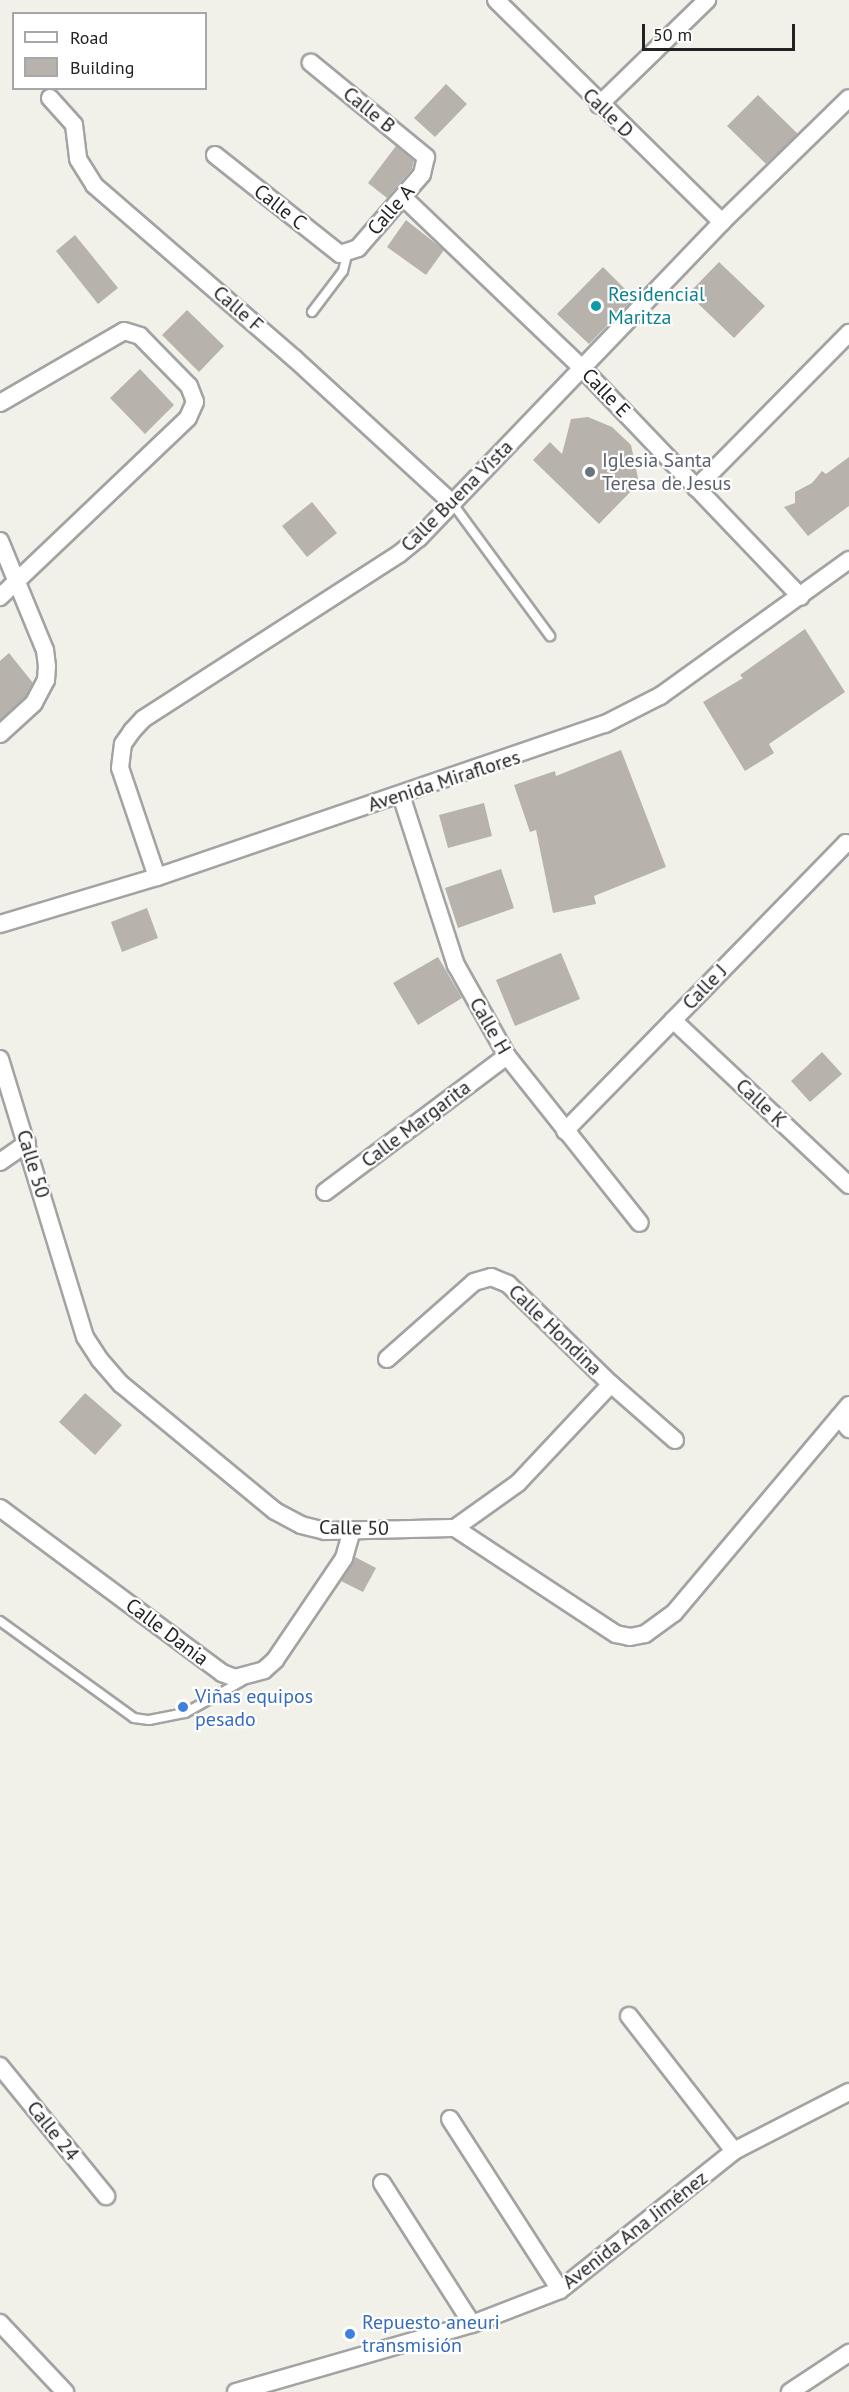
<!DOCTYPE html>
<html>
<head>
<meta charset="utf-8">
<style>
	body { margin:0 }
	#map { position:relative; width:849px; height:2392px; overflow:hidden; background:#f1f0e9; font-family:"PT Sans",sans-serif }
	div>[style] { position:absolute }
	.building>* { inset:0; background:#b7b3ac }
	.roads { filter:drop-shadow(2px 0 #a3a3a3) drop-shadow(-2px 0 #a3a3a3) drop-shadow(0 2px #a3a3a3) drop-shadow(0 -2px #a3a3a3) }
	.lane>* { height:8px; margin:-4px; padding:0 4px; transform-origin:4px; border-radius:4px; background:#fff }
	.street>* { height:16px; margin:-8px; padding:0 8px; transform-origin:8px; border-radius:8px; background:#fff }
	.dots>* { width:16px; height:16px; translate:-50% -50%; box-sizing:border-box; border:3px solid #fff; border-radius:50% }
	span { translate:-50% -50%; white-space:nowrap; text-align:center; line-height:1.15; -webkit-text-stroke:4.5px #fff; paint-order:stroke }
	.street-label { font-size:20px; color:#222 }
	.culture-label { font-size:20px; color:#0d838f }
	.left { translate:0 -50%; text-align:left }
	.worship-label { font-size:20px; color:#5b616d }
	.shop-label { font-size:20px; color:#366cbe }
	.legend { position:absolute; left:12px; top:12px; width:195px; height:78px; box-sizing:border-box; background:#fff; border:2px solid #a7a7a7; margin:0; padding:8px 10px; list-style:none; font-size:18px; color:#222 }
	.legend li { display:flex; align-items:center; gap:12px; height:30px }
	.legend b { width:30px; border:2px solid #a7a7a7 }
	.scale { position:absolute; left:642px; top:24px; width:153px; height:27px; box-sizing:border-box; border:3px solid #222; border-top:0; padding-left:8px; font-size:18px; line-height:21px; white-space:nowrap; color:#222; -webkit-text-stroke:4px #fff; paint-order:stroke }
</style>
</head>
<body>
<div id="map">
	<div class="building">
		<div style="clip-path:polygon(446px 84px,467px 104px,435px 137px,414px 118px)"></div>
		<div style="clip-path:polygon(758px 95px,798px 134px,766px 164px,727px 126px)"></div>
		<div style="clip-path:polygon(396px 146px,414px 161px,412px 169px,387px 198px,368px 183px)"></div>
		<div style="clip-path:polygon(406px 220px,444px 250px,426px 275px,387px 247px)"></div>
		<div style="clip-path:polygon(75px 235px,118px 288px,98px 304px,56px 251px)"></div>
		<div style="clip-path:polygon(719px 262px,765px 306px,734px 338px,688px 294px)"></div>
		<div style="clip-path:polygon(603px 267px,634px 298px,589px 344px,557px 314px)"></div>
		<div style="clip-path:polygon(187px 310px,224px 346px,199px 372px,162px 335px)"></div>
		<div style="clip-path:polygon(140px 369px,174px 405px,145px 434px,110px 398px)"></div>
		<div style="clip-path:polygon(588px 417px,612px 427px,631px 445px,639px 483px,599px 524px,533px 460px,550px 442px,562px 454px,571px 419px)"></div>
		<div style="clip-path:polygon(849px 457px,849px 506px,808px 536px,784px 507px,795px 503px,795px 492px,812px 483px,822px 471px,826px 474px)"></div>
		<div style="clip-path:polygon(312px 502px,337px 533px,307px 557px,282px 526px)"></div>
		<div style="clip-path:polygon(805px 629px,845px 692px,769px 744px,774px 753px,745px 771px,703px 702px,743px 678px,740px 675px)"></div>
		<div style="clip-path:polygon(9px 653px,33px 683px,26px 696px,0 720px,0 661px)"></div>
		<div style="clip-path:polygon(621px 750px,666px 867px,594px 896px,596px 904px,553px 913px,536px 830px,530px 832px,514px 785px,555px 771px,556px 776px)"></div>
		<div style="clip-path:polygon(484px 803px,492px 836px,448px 848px,439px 815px)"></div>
		<div style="clip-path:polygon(501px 869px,514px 908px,458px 928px,445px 888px)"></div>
		<div style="clip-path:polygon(147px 908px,158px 938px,122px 952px,111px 922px)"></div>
		<div style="clip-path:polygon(561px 953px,580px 999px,515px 1026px,496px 980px)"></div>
		<div style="clip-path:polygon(438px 957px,462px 998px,418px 1025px,393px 983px)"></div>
		<div style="clip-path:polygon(822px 1052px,842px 1074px,810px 1102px,791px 1081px)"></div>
		<div style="clip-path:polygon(85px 1393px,122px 1425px,95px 1455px,59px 1422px)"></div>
		<div style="clip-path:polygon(355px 1557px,376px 1568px,363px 1592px,341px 1581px)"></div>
	</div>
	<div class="roads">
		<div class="lane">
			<div style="left:312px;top:312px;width:51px;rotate:-52.9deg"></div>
			<div style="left:343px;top:271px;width:16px;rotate:-76deg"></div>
			<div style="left:453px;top:504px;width:164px;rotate:53.7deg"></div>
			<div style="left:0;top:1621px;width:165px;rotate:35.9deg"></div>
			<div style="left:134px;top:1718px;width:15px;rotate:8deg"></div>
			<div style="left:149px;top:1720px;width:37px;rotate:-11deg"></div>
			<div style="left:185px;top:1713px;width:65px;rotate:-29.3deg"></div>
		</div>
		<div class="street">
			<div style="left:496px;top:0;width:317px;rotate:44.5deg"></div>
			<div style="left:50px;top:98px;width:36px;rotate:48deg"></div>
			<div style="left:74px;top:125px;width:34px;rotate:83deg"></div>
			<div style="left:78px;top:159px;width:31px;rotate:58deg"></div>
			<div style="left:94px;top:185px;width:266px;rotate:40.9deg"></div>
			<div style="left:295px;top:359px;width:214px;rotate:42.5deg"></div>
			<div style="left:599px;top:105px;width:151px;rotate:-44.2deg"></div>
			<div style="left:215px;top:155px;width:159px;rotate:38.4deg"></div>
			<div style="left:340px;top:254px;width:19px;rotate:-18deg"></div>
			<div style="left:358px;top:248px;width:98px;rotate:-49.1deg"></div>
			<div style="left:422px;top:174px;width:17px;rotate:-77deg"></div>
			<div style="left:426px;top:157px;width:149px;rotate:-140.7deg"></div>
			<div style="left:403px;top:197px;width:249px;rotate:43.7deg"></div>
			<div style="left:583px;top:369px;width:315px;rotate:46.3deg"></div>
			<div style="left:0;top:403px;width:143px;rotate:-30.1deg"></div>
			<div style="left:124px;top:331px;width:17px;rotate:17deg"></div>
			<div style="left:140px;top:336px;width:70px;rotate:45.6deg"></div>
			<div style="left:189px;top:386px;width:17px;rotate:69deg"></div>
			<div style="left:195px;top:402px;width:17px;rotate:114deg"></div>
			<div style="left:188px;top:418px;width:260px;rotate:136.4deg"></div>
			<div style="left:696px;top:488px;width:218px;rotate:-45.4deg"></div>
			<div style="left:0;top:541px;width:118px;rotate:67.6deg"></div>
			<div style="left:45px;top:650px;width:16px;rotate:83deg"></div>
			<div style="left:47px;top:666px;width:14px;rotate:94deg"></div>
			<div style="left:46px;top:680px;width:26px;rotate:118deg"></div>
			<div style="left:34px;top:703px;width:46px;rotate:137.6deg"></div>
			<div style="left:401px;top:795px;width:179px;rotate:72.1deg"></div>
			<div style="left:456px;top:965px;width:104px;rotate:60.7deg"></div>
			<div style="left:507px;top:1056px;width:213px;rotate:51.5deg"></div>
			<div style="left:157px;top:877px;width:115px;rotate:-108.7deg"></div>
			<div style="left:120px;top:768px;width:24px;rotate:-83deg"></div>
			<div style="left:123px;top:744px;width:16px;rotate:-55deg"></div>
			<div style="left:132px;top:731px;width:16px;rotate:-47deg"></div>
			<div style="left:143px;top:719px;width:305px;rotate:-32.8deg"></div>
			<div style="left:399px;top:554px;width:26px;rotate:-39deg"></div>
			<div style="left:419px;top:538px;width:438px;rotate:-46.2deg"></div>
			<div style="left:722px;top:222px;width:177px;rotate:-44.3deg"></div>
			<div style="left:0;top:924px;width:164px;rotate:-16.7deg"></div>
			<div style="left:157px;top:877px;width:473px;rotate:-18.9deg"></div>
			<div style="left:605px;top:724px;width:62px;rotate:-27deg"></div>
			<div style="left:660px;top:696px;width:233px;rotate:-35.7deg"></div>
			<div style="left:673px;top:1020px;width:241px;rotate:43.2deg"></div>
			<div style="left:0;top:1059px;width:291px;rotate:73deg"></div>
			<div style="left:85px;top:1337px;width:27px;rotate:57deg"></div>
			<div style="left:100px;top:1360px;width:32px;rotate:49deg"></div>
			<div style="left:121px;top:1384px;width:200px;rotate:39.5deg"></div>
			<div style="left:275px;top:1511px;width:30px;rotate:28deg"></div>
			<div style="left:301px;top:1525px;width:25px;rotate:14deg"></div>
			<div style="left:325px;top:1531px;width:130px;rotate:-1.3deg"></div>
			<div style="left:455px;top:1528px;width:193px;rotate:33.4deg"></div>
			<div style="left:616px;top:1634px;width:14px;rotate:12deg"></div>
			<div style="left:630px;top:1637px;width:15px;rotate:-11deg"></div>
			<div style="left:645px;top:1634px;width:36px;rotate:-36deg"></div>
			<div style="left:674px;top:1613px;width:272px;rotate:-49.9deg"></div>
			<div style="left:565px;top:1131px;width:402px;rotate:-45.7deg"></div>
			<div style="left:846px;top:843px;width:3px;rotate:18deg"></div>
			<div style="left:0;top:1162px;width:33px;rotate:-35deg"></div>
			<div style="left:325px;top:1192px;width:227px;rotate:-36.8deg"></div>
			<div style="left:387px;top:1359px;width:116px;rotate:-41.5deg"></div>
			<div style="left:474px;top:1282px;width:18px;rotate:-16deg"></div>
			<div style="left:491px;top:1277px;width:18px;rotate:22deg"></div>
			<div style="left:508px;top:1284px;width:144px;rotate:44.2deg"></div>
			<div style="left:611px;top:1384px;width:136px;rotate:133.2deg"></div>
			<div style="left:518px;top:1483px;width:77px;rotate:144.5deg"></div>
			<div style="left:611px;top:1384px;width:85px;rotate:41.2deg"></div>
			<div style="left:839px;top:1417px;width:16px;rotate:50deg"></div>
			<div style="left:0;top:1508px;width:277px;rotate:36.6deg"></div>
			<div style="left:222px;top:1673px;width:14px;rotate:21deg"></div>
			<div style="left:235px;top:1678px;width:30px;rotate:-15deg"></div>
			<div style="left:264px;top:1670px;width:15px;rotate:-42deg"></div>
			<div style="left:275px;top:1660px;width:123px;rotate:-55.9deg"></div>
			<div style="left:344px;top:1558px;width:29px;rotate:-74deg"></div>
			<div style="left:629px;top:2016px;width:171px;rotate:52.1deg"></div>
			<div style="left:0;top:2066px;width:168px;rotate:50.8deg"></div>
			<div style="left:450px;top:2119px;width:203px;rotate:57.2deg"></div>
			<div style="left:382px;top:2183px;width:167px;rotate:57.4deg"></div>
			<div style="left:0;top:2323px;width:95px;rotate:46.7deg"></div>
			<div style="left:236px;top:2392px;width:246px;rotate:-16.1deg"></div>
			<div style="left:472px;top:2324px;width:94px;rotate:-21.1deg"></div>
			<div style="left:560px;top:2290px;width:223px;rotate:-38.6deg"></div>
			<div style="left:734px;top:2151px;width:129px;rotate:-27.2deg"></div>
			<div style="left:790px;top:2392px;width:71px;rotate:-33.5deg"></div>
		</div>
	</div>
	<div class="dots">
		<div style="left:596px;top:306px;background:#0f9aa8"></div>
		<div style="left:590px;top:472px;background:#6b7280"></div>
		<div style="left:183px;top:1707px;background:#3f7fe0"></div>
		<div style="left:350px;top:2334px;background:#3f7fe0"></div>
	</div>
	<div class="street-label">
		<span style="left:369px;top:110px;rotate:39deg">Calle B</span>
		<span style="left:608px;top:113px;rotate:44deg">Calle D</span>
		<span style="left:280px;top:207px;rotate:38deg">Calle C</span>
		<span style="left:391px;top:210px;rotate:-49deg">Calle A</span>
		<span style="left:238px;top:309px;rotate:41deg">Calle F</span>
		<span style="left:606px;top:393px;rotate:46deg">Calle E</span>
		<span style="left:457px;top:496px;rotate:-45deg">Calle Buena Vista</span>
		<span style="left:444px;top:781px;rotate:-18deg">Avenida Miraflores</span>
		<span style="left:705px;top:987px;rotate:-46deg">Calle J</span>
		<span style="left:490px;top:1026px;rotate:60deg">Calle H</span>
		<span style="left:761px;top:1103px;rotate:43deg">Calle K</span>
		<span style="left:416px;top:1124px;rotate:-37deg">Calle Margarita</span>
		<span style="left:33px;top:1164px;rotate:73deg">Calle 50</span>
		<span style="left:555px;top:1330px;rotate:44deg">Calle Hondina</span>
		<span style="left:354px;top:1528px;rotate:1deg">Calle 50</span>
		<span style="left:167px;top:1632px;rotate:37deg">Calle Dania</span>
		<span style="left:53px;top:2131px;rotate:51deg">Calle 24</span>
		<span style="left:635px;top:2230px;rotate:-38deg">Avenida Ana Jiménez</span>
	</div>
	<div class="culture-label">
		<span class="left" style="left:608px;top:306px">Residencial<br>Maritza</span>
	</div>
	<div class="worship-label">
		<span class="left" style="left:602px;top:472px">Iglesia Santa<br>Teresa de Jesus</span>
	</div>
	<div class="shop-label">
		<span class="left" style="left:195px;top:1708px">Viñas equipos<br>pesado</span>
		<span class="left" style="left:362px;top:2334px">Repuesto aneuri<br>transmisión</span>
	</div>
	<ul class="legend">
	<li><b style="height:8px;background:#fff"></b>Road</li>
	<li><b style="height:16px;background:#b7b3ac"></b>Building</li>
	</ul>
	<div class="scale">50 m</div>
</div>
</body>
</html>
